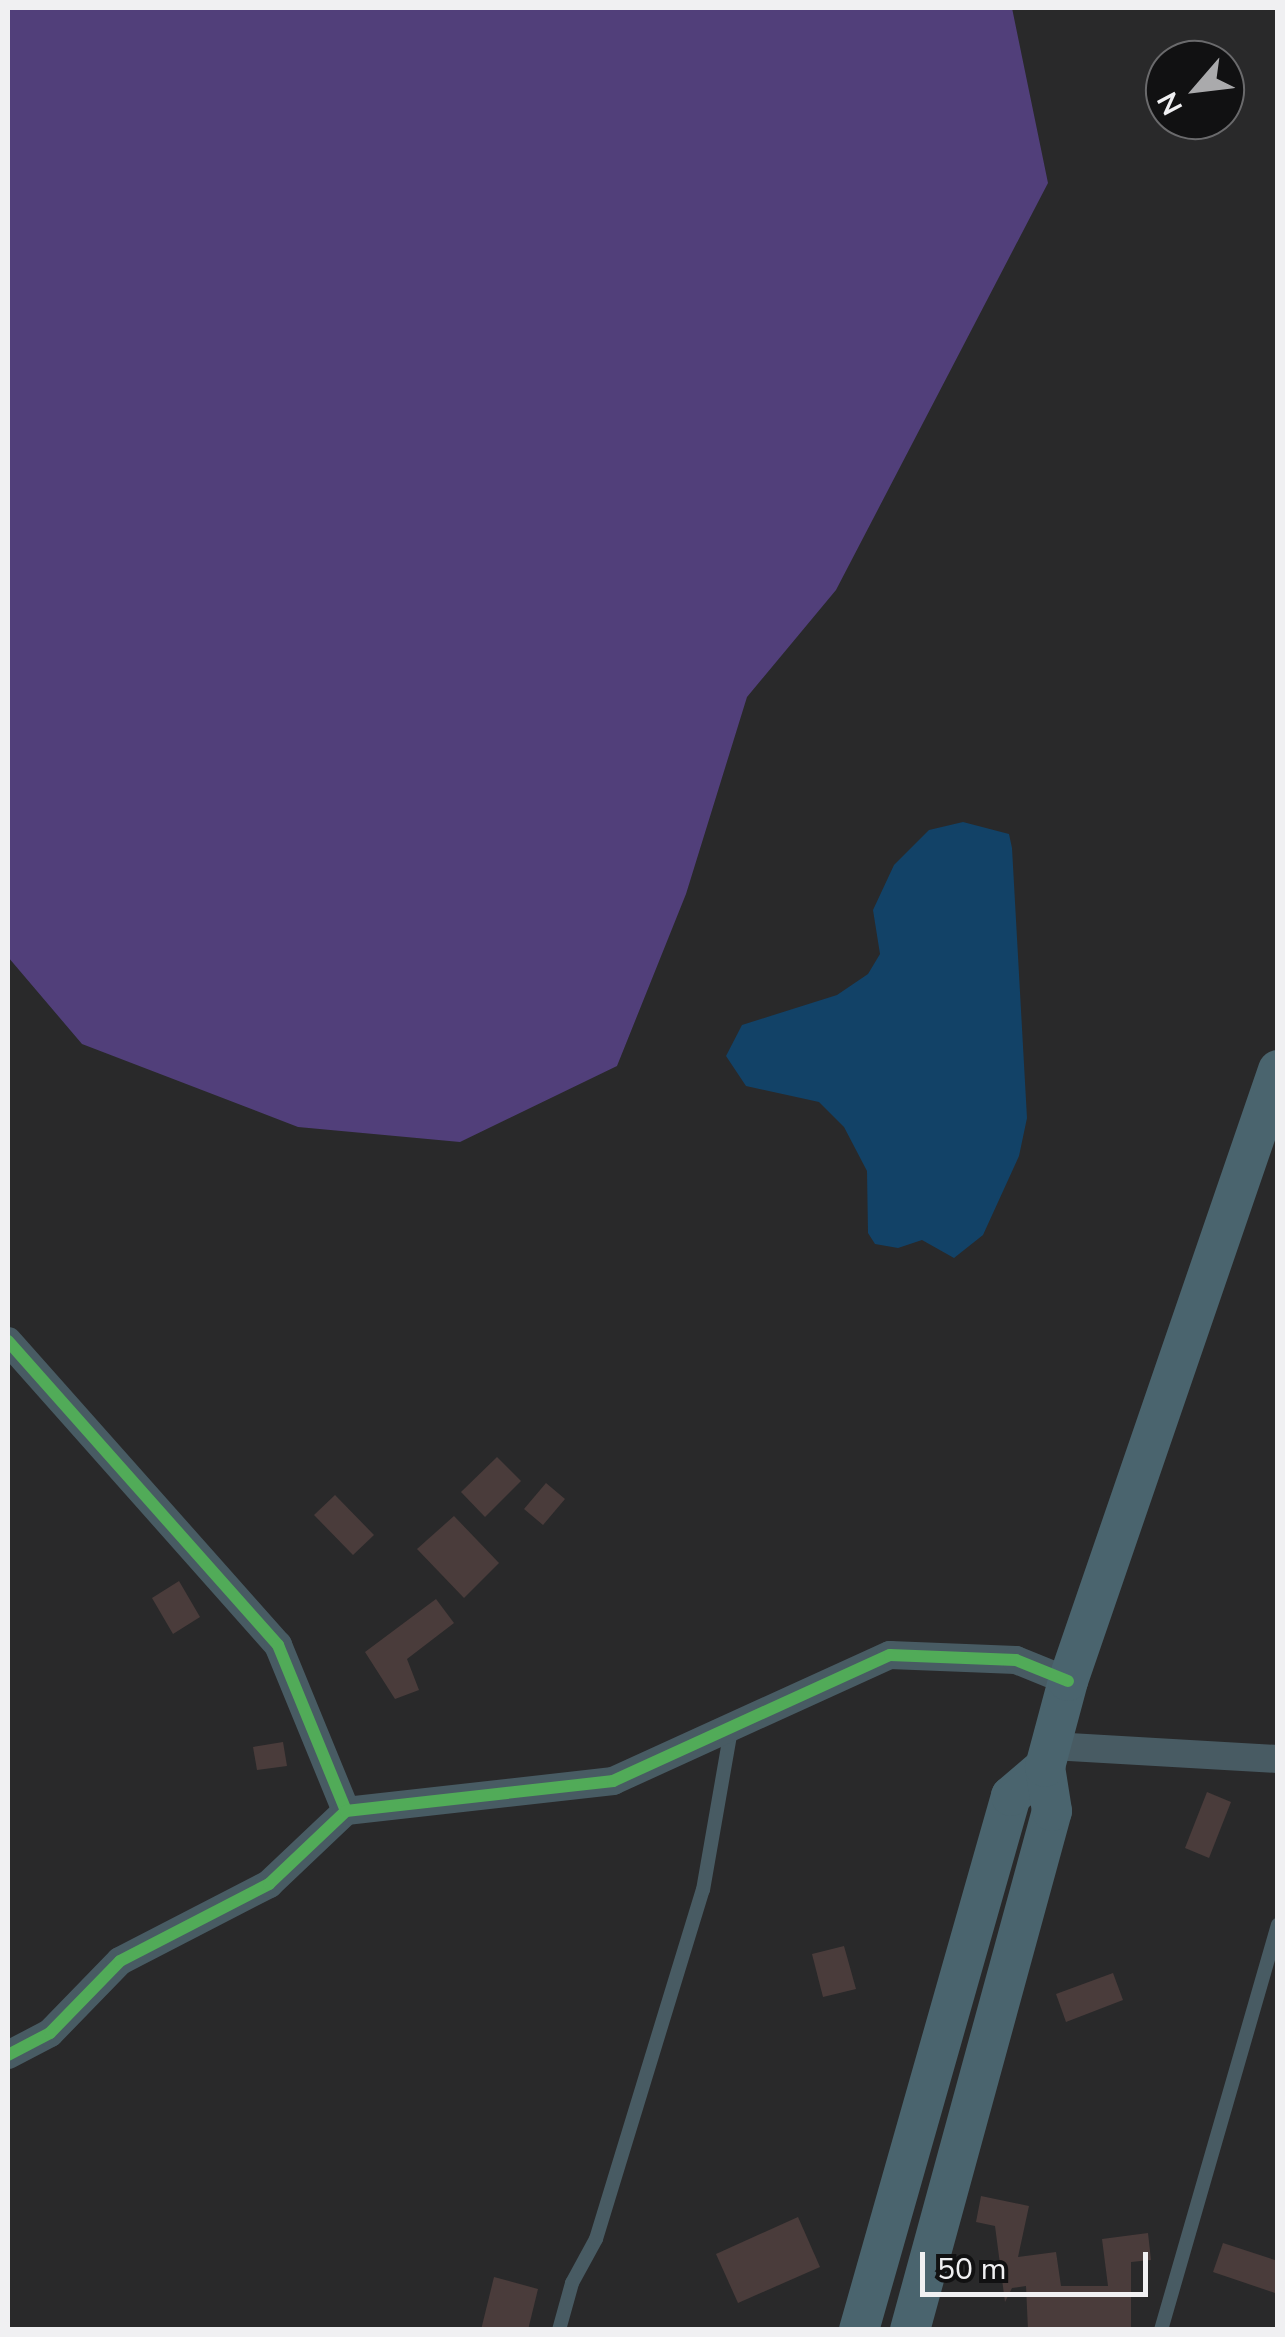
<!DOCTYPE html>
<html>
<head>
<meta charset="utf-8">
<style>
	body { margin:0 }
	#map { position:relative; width:1285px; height:2337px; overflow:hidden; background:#29292a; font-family:"Nunito Sans",sans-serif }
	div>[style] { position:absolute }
	.forest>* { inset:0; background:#513f7a }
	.water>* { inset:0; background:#124267 }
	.building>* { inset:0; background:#4a3c3b }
	.service>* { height:14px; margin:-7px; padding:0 7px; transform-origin:7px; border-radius:7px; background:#485b63 }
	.minor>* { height:28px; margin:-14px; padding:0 14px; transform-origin:14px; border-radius:14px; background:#485b63 }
	.secondary>* { height:40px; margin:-20px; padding:0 20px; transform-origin:20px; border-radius:20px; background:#4a646e }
	.cycleway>* { height:12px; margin:-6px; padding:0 6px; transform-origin:6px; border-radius:6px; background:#51ab58 }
	span { translate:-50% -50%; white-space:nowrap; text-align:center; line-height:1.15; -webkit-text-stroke:8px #111112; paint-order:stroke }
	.frame { position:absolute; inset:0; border:10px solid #f0f0f2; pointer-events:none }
	.north { position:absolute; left:1145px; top:40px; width:100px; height:100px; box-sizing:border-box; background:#111112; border:2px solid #6a6a6c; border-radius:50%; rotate:242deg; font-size:28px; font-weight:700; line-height:40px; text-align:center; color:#f0f0f2 }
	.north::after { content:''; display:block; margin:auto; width:35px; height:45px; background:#aaaaac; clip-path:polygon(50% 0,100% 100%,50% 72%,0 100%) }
	.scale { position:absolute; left:920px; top:2252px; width:228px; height:45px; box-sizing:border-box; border:5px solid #f0f0f2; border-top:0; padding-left:12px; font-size:30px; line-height:35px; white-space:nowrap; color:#f0f0f2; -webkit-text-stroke:8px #111112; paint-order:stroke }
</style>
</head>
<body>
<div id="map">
	<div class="forest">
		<div style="clip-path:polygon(8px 8px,1012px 8px,1048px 183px,836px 590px,747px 697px,686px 894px,617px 1066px,460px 1142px,298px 1127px,82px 1044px,8px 957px)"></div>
	</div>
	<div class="water">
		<div style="clip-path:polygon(963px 822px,1009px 834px,1012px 848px,1027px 1118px,1019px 1156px,983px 1235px,954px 1258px,922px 1240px,898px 1248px,875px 1244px,868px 1233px,867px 1171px,844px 1127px,819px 1102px,746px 1086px,726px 1056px,742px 1025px,837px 995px,868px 974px,880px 954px,873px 910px,894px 865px,929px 830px)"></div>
	</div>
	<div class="building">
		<div style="clip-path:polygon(497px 1457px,521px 1481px,485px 1517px,461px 1492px)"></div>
		<div style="clip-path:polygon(546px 1483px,565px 1499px,543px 1525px,524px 1509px)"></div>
		<div style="clip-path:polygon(335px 1495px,374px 1535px,353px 1555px,314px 1515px)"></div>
		<div style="clip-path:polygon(454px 1516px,499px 1563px,464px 1598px,417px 1549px)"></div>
		<div style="clip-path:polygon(179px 1581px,200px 1617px,173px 1634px,152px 1598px)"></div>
		<div style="clip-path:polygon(436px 1599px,454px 1623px,407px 1659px,419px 1690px,395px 1699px,365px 1652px)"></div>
		<div style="clip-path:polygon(283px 1742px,287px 1766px,257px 1770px,253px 1747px)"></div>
		<div style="clip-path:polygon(1207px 1792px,1231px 1802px,1209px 1858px,1185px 1848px)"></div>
		<div style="clip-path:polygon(844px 1946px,856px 1989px,823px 1997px,812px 1954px)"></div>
		<div style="clip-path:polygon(1113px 1973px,1123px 2000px,1066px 2022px,1056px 1994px)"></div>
		<div style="clip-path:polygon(981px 2196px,1029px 2206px,1018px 2257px,1056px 2252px,1061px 2286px,1108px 2286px,1102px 2239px,1148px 2233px,1151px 2260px,1131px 2262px,1131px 2330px,1028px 2330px,1026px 2286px,1012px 2288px,1005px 2302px,995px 2226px,976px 2222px)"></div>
		<div style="clip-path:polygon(798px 2217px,820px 2267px,738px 2303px,716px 2254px)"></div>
		<div style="clip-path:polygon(1223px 2243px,1278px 2261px,1278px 2294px,1213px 2272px)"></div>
		<div style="clip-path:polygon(494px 2277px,538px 2289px,528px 2330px,481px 2330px)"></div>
	</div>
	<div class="service">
		<div style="left:559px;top:2330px;width:49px;rotate:-74.5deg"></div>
		<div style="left:572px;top:2283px;width:50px;rotate:-61.4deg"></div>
		<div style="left:596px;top:2239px;width:365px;rotate:-73deg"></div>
		<div style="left:703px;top:1890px;width:163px;rotate:-80.1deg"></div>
		<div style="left:1161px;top:2330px;width:422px;rotate:-73.9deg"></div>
	</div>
	<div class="minor">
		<div style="left:8px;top:1341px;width:407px;rotate:48.4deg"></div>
		<div style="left:278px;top:1645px;width:179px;rotate:67.7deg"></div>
		<div style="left:1052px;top:1746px;width:226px;rotate:3.3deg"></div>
		<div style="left:8px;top:2055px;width:47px;rotate:-27.6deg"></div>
		<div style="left:50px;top:2033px;width:100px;rotate:-45.8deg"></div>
		<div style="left:120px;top:1961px;width:168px;rotate:-27.3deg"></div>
		<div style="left:269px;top:1884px;width:106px;rotate:-43.5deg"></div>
		<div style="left:346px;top:1811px;width:269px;rotate:-6.4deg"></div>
		<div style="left:613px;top:1781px;width:304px;rotate:-24.5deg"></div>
		<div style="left:890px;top:1655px;width:126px;rotate:2.3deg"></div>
		<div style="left:1016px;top:1660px;width:56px;rotate:22deg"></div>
	</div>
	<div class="secondary">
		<div style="left:859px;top:2330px;width:555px;rotate:-74.11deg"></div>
		<div style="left:1011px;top:1796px;width:45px;rotate:-40.5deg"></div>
		<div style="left:910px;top:2330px;width:538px;rotate:-74.7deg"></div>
		<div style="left:1052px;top:1811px;width:45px;rotate:-99deg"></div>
		<div style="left:1045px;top:1767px;width:89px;rotate:-75deg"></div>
		<div style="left:1068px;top:1681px;width:646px;rotate:-71.03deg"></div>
	</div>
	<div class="cycleway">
		<div style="left:8px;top:1341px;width:407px;rotate:48.4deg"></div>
		<div style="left:278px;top:1645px;width:179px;rotate:67.7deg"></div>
		<div style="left:8px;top:2055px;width:47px;rotate:-27.6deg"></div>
		<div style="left:50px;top:2033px;width:100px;rotate:-45.8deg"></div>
		<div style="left:120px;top:1961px;width:168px;rotate:-27.3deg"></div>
		<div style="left:269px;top:1884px;width:106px;rotate:-43.5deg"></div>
		<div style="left:346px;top:1811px;width:269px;rotate:-6.4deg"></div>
		<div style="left:613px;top:1781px;width:304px;rotate:-24.5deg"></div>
		<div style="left:890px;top:1655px;width:126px;rotate:2.3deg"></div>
		<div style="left:1016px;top:1660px;width:56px;rotate:22deg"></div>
	</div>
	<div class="frame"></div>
	<div class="north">N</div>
	<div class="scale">50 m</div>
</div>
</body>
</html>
